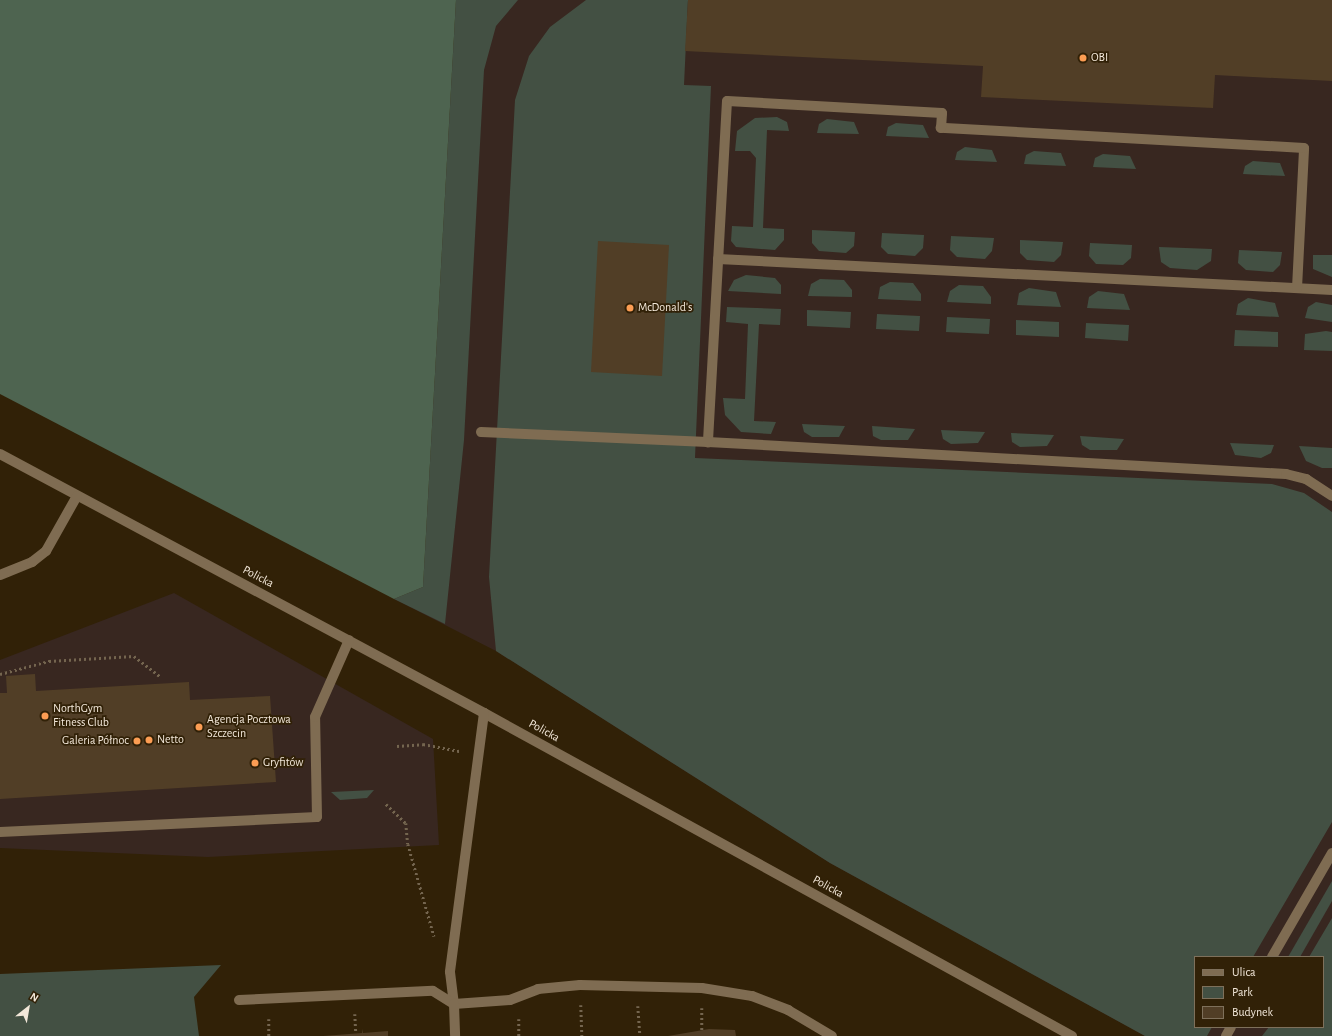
<!DOCTYPE html>
<html>
<head>
<meta charset="utf-8">
<style>
	body { margin:0 }
	#map { position:relative; width:1332px; height:1036px; overflow:hidden; background:#312107; font-family:"Alegreya Sans",sans-serif }
	div>[style] { position:absolute }
	.commercial>* { inset:0; background:#382720 }
	.green>* { inset:0; background:#435043 }
	.forest>* { inset:0; background:#4e6450 }
	.building>* { inset:0; background:#513e26 }
	.path>* { height:2.5px; margin-top:-1.25px; transform-origin:0; background:repeating-linear-gradient(90deg,#74654f 0 2px,transparent 0 5px) }
	.minor>* { height:10px; margin:-5px; padding:0 5px; transform-origin:5px; border-radius:5px; background:#7f6c52 }
	.dots>* { width:11px; height:11px; translate:-50% -50%; box-sizing:border-box; border:2px solid #312107; border-radius:50% }
	span { translate:-50% -50%; white-space:nowrap; text-align:center; line-height:1.15; -webkit-text-stroke:3.5px #312107; paint-order:stroke }
	.poi-label { font-size:12px; color:#f2e7d9 }
	.left { translate:0 -50%; text-align:left }
	.right { translate:-100% -50%; text-align:right }
	.street-label { font-size:12px; color:#f2e7d9 }
	.legend { position:absolute; left:1194px; top:956px; width:130px; height:72px; box-sizing:border-box; background:#312107; border:1px solid #7e705b; margin:0; padding:5px 7px; list-style:none; font-size:12px; color:#f2e7d9 }
	.legend li { display:flex; align-items:center; gap:8px; height:20px }
	.legend b { width:20px; border:1px solid #7e705b }
	.north { position:absolute; left:8px; top:988px; width:40px; height:40px; -webkit-text-stroke:3px #312107; paint-order:stroke; rotate:31deg; font-size:11px; font-weight:700; line-height:16px; text-align:center; color:#f2e7d9 }
	.north::after { content:''; display:block; margin:auto; width:14px; height:18px; background:#f2e7d9; clip-path:polygon(50% 0,100% 100%,50% 72%,0 100%) }
</style>
</head>
<body>
<div id="map">
	<div class="commercial">
		<div style="clip-path:polygon(evenodd,456px 0,1332px 0,1332px 1036px,1145px 1036px,830px 863px,496px 651px,394px 599px,423px 587px,456px 0,1195px 957px,1323px 957px,1323px 1027px,1195px 1027px,1195px 957px)"></div>
		<div style="clip-path:polygon(174px 593px,433px 739px,439px 845px,208px 857px,0 848px,0 660px)"></div>
	</div>
	<div class="green">
		<div style="clip-path:polygon(456px 0,518px 0,496px 26px,484px 70px,464px 440px,445px 624px,394px 599px,423px 587px)"></div>
		<div style="clip-path:polygon(586px 0,688px 0,684px 85px,711px 86px,695px 458px,1272px 484px,1304px 493px,1332px 512px,1332px 822px,1253px 957px,1195px 957px,1195px 1027px,1212px 1027px,1207px 1036px,1145px 1036px,830px 863px,496px 651px,489px 577px,515px 100px,529px 56px,550px 27px)"></div>
		<div style="clip-path:polygon(777px 117px,787px 122px,789px 131px,767px 130px,763px 228px,784px 229px,784px 240px,775px 250px,736px 247px,731px 241px,732px 226px,753px 227px,756px 158px,750px 151px,735px 151px,737px 131px,755px 118px)"></div>
		<div style="clip-path:polygon(827px 119px,854px 122px,859px 134px,817px 133px,819px 124px)"></div>
		<div style="clip-path:polygon(896px 123px,923px 125px,929px 138px,886px 136px,888px 127px)"></div>
		<div style="clip-path:polygon(965px 147px,992px 150px,997px 162px,955px 160px,957px 152px)"></div>
		<div style="clip-path:polygon(1034px 151px,1061px 153px,1066px 166px,1024px 164px,1026px 155px)"></div>
		<div style="clip-path:polygon(1103px 154px,1130px 156px,1136px 169px,1093px 167px,1095px 158px)"></div>
		<div style="clip-path:polygon(1253px 161px,1280px 163px,1285px 176px,1243px 174px,1245px 166px)"></div>
		<div style="clip-path:polygon(812px 230px,855px 232px,854px 246px,846px 253px,819px 251px,812px 243px)"></div>
		<div style="clip-path:polygon(882px 233px,924px 235px,923px 248px,915px 256px,888px 254px,881px 247px)"></div>
		<div style="clip-path:polygon(951px 236px,994px 238px,992px 251px,985px 259px,957px 257px,950px 250px)"></div>
		<div style="clip-path:polygon(1020px 240px,1063px 242px,1061px 255px,1054px 262px,1027px 260px,1020px 253px)"></div>
		<div style="clip-path:polygon(1090px 243px,1132px 245px,1131px 258px,1123px 265px,1096px 264px,1089px 256px)"></div>
		<div style="clip-path:polygon(1159px 247px,1212px 249px,1211px 261px,1197px 270px,1170px 268px,1161px 262px)"></div>
		<div style="clip-path:polygon(1239px 250px,1282px 252px,1280px 265px,1273px 272px,1246px 270px,1238px 263px)"></div>
		<div style="clip-path:polygon(1313px 255px,1332px 255px,1332px 277px,1313px 269px)"></div>
		<div style="clip-path:polygon(746px 275px,775px 278px,781px 285px,781px 294px,728px 291px,734px 280px)"></div>
		<div style="clip-path:polygon(820px 279px,844px 280px,852px 290px,852px 297px,808px 296px,811px 284px)"></div>
		<div style="clip-path:polygon(890px 282px,913px 283px,921px 294px,921px 301px,878px 299px,880px 287px)"></div>
		<div style="clip-path:polygon(959px 285px,983px 286px,991px 297px,991px 304px,947px 302px,950px 291px)"></div>
		<div style="clip-path:polygon(1029px 288px,1056px 292px,1061px 307px,1017px 305px,1019px 293px)"></div>
		<div style="clip-path:polygon(1098px 291px,1124px 294px,1130px 310px,1087px 308px,1089px 297px)"></div>
		<div style="clip-path:polygon(1248px 298px,1275px 303px,1279px 317px,1236px 315px,1238px 304px)"></div>
		<div style="clip-path:polygon(1316px 302px,1332px 305px,1332px 322px,1305px 318px,1308px 307px)"></div>
		<div style="clip-path:polygon(727px 307px,781px 309px,780px 325px,759px 324px,754px 421px,776px 422px,771px 434px,741px 432px,725px 415px,723px 398px,745px 399px,748px 324px,726px 322px)"></div>
		<div style="clip-path:polygon(807px 310px,851px 312px,850px 328px,807px 326px)"></div>
		<div style="clip-path:polygon(877px 314px,920px 316px,919px 331px,876px 329px)"></div>
		<div style="clip-path:polygon(947px 317px,990px 319px,989px 334px,946px 332px)"></div>
		<div style="clip-path:polygon(1016px 320px,1059px 322px,1059px 337px,1016px 335px)"></div>
		<div style="clip-path:polygon(1086px 323px,1129px 325px,1128px 341px,1085px 338px)"></div>
		<div style="clip-path:polygon(1235px 330px,1278px 332px,1278px 347px,1234px 346px)"></div>
		<div style="clip-path:polygon(1326px 331px,1332px 332px,1332px 351px,1304px 350px,1305px 334px)"></div>
		<div style="clip-path:polygon(802px 424px,845px 426px,839px 437px,812px 437px,804px 432px)"></div>
		<div style="clip-path:polygon(872px 426px,915px 429px,908px 440px,881px 440px,873px 436px)"></div>
		<div style="clip-path:polygon(941px 430px,985px 432px,978px 443px,951px 444px,943px 439px)"></div>
		<div style="clip-path:polygon(1011px 433px,1054px 435px,1047px 446px,1020px 447px,1012px 442px)"></div>
		<div style="clip-path:polygon(1080px 436px,1124px 439px,1117px 450px,1090px 450px,1082px 445px)"></div>
		<div style="clip-path:polygon(1230px 443px,1274px 445px,1271px 453px,1261px 458px,1235px 455px)"></div>
		<div style="clip-path:polygon(1299px 446px,1332px 448px,1332px 468px,1322px 468px,1306px 461px)"></div>
		<div style="clip-path:polygon(374px 790px,367px 798px,340px 800px,331px 792px)"></div>
		<div style="clip-path:polygon(1332px 881px,1332px 901px,1300px 957px,1288px 957px)"></div>
		<div style="clip-path:polygon(1332px 918px,1332px 1036px,1262px 1036px,1269px 1027px,1323px 1027px,1323px 957px,1309px 957px)"></div>
		<div style="clip-path:polygon(221px 965px,194px 997px,199px 1036px,0 1036px,0 974px)"></div>
	</div>
	<div class="forest">
		<div style="clip-path:polygon(0 0,456px 0,423px 587px,394px 599px,0 394px)"></div>
	</div>
	<div class="building">
		<div style="clip-path:polygon(688px 0,1332px 0,1332px 81px,1215px 75px,1213px 108px,981px 97px,983px 66px,685px 51px)"></div>
		<div style="clip-path:polygon(598px 241px,669px 245px,662px 376px,591px 372px)"></div>
		<div style="clip-path:polygon(35px 674px,36px 691px,189px 682px,190px 700px,270px 696px,276px 782px,0 799px,0 693px,7px 693px,6px 676px)"></div>
		<div style="clip-path:polygon(362px 1029px,363px 1033px,388px 1031px,388px 1036px,323px 1036px,362px 1033px)"></div>
		<div style="clip-path:polygon(709px 1029px,735px 1030px,736px 1036px,668px 1036px)"></div>
	</div>
	<div class="path">
		<div style="left:0;top:674px;width:51px;rotate:-14.9deg"></div>
		<div style="left:49px;top:661px;width:85px;rotate:-3.4deg"></div>
		<div style="left:134px;top:656px;width:33px;rotate:38deg"></div>
		<div style="left:397px;top:746px;width:26px;rotate:-4deg"></div>
		<div style="left:423px;top:744px;width:38px;rotate:11deg"></div>
		<div style="left:386px;top:804px;width:28px;rotate:44deg"></div>
		<div style="left:406px;top:823px;width:21px;rotate:85deg"></div>
		<div style="left:408px;top:844px;width:96px;rotate:74.2deg"></div>
		<div style="left:581px;top:1005px;width:31px;rotate:88deg"></div>
		<div style="left:638px;top:1006px;width:29px;rotate:86deg"></div>
		<div style="left:702px;top:1008px;width:23px;rotate:90deg"></div>
		<div style="left:355px;top:1014px;width:19px;rotate:87deg"></div>
		<div style="left:269px;top:1019px;width:17px;rotate:90deg"></div>
		<div style="left:519px;top:1019px;width:17px;rotate:90deg"></div>
	</div>
	<div class="minor">
		<div style="left:718px;top:259px;width:615px;rotate:2.89deg"></div>
		<div style="left:1297px;top:288px;width:140px;rotate:-87.1deg"></div>
		<div style="left:1304px;top:148px;width:364px;rotate:-176.8deg"></div>
		<div style="left:941px;top:128px;width:15px;rotate:-86deg"></div>
		<div style="left:942px;top:113px;width:215px;rotate:-176.8deg"></div>
		<div style="left:727px;top:101px;width:342px;rotate:93.2deg"></div>
		<div style="left:708px;top:442px;width:579px;rotate:3.17deg"></div>
		<div style="left:1286px;top:474px;width:21px;rotate:14deg"></div>
		<div style="left:1306px;top:479px;width:31px;rotate:33deg"></div>
		<div style="left:481px;top:432px;width:227px;rotate:2.5deg"></div>
		<div style="left:0;top:454px;width:549px;rotate:28.15deg"></div>
		<div style="left:484px;top:713px;width:671px;rotate:28.78deg"></div>
		<div style="left:0;top:575px;width:35px;rotate:-22deg"></div>
		<div style="left:32px;top:562px;width:18px;rotate:-38deg"></div>
		<div style="left:46px;top:551px;width:63px;rotate:-60.6deg"></div>
		<div style="left:484px;top:713px;width:261px;rotate:97.5deg"></div>
		<div style="left:450px;top:972px;width:32px;rotate:83deg"></div>
		<div style="left:454px;top:1004px;width:56px;rotate:-4.1deg"></div>
		<div style="left:510px;top:1000px;width:30px;rotate:-21deg"></div>
		<div style="left:538px;top:989px;width:42px;rotate:-5.4deg"></div>
		<div style="left:580px;top:985px;width:122px;rotate:1.4deg"></div>
		<div style="left:702px;top:988px;width:51px;rotate:9.1deg"></div>
		<div style="left:752px;top:996px;width:39px;rotate:21deg"></div>
		<div style="left:788px;top:1010px;width:51px;rotate:30.6deg"></div>
		<div style="left:0;top:832px;width:317px;rotate:-2.7deg"></div>
		<div style="left:317px;top:817px;width:100px;rotate:-91.1deg"></div>
		<div style="left:315px;top:717px;width:84px;rotate:-66.2deg"></div>
		<div style="left:1272px;top:957px;width:120px;rotate:-60deg"></div>
		<div style="left:239px;top:1000px;width:194px;rotate:-2.7deg"></div>
		<div style="left:433px;top:991px;width:25px;rotate:32deg"></div>
		<div style="left:454px;top:1004px;width:32px;rotate:88deg"></div>
		<div style="left:1226px;top:1036px;width:10px;rotate:-61deg"></div>
	</div>
	<div class="dots">
		<div style="left:1083px;top:58px;background:#fc9d53"></div>
		<div style="left:630px;top:308px;background:#fc9d53"></div>
		<div style="left:45px;top:716px;background:#fc9d53"></div>
		<div style="left:199px;top:727px;background:#fc9d53"></div>
		<div style="left:149px;top:740px;background:#fc9d53"></div>
		<div style="left:137px;top:741px;background:#fc9d53"></div>
		<div style="left:255px;top:763px;background:#fc9d53"></div>
	</div>
	<div class="poi-label">
		<span class="left" style="left:1091px;top:58px">OBI</span>
		<span class="left" style="left:638px;top:308px">McDonald's</span>
		<span class="left" style="left:53px;top:716px">NorthGym<br>Fitness Club</span>
		<span class="left" style="left:207px;top:727px">Agencja Pocztowa<br>Szczecin</span>
		<span class="left" style="left:157px;top:740px">Netto</span>
		<span class="right" style="left:129px;top:741px">Galeria Północ</span>
		<span class="left" style="left:263px;top:763px">Gryfitów</span>
	</div>
	<div class="street-label">
		<span style="left:258px;top:577px;rotate:28deg">Policka</span>
		<span style="left:544px;top:731px;rotate:29deg">Policka</span>
		<span style="left:828px;top:887px;rotate:29deg">Policka</span>
	</div>
	<ul class="legend">
	<li><b style="height:5px;background:#7f6c52"></b>Ulica</li>
	<li><b style="height:11px;background:#435043"></b>Park</li>
	<li><b style="height:11px;background:#513e26"></b>Budynek</li>
	</ul>
	<div class="north">N</div>
</div>
</body>
</html>
